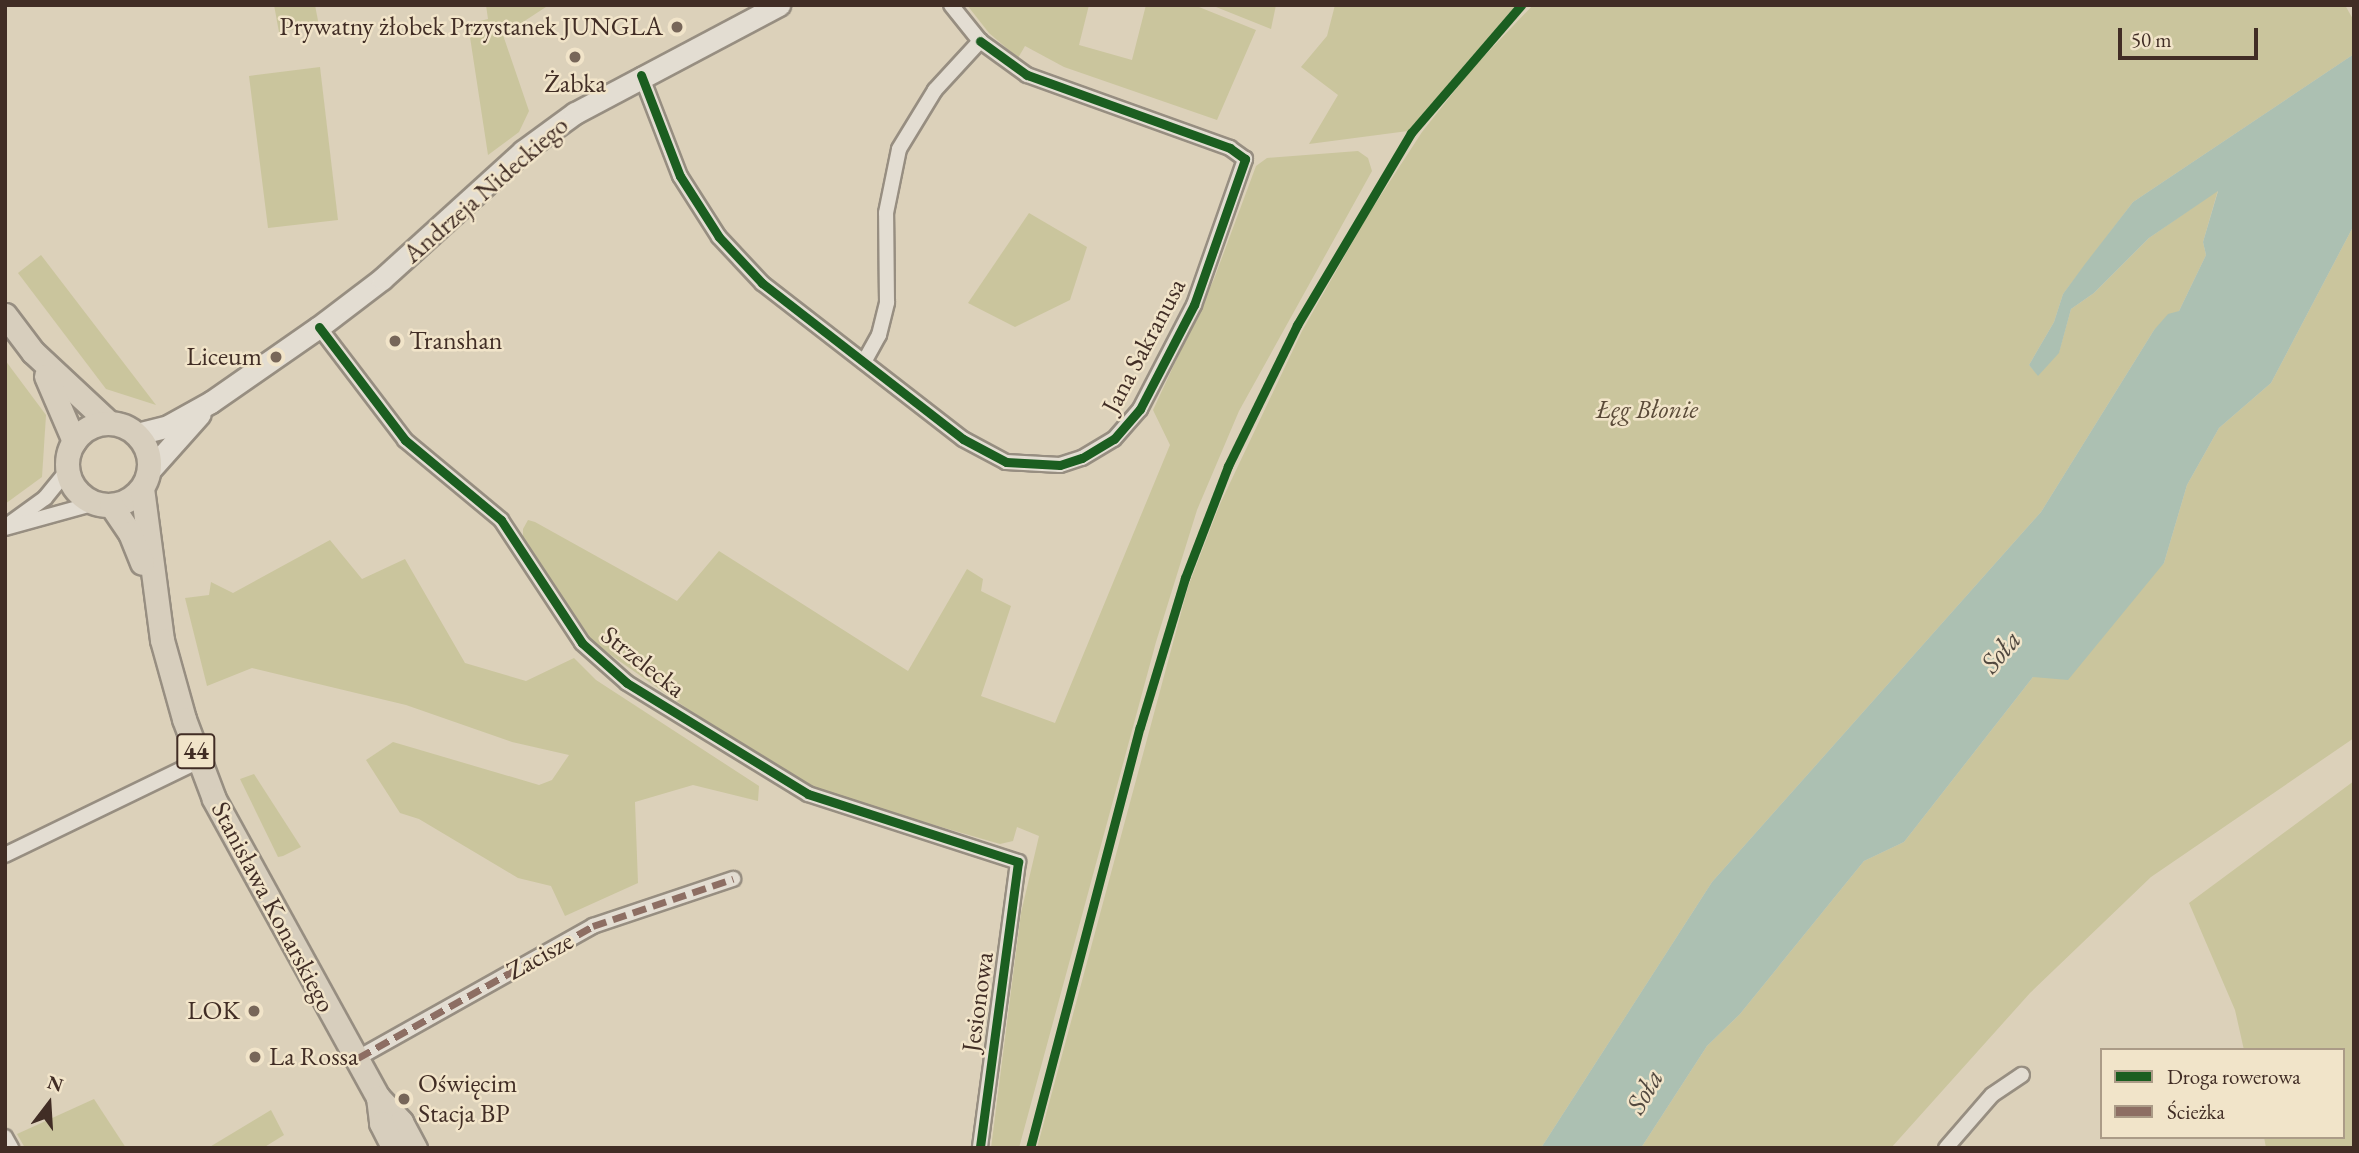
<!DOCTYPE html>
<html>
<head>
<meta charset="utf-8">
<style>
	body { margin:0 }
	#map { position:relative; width:2359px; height:1153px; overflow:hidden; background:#dcd1ba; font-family:"EB Garamond",serif }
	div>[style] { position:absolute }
	.green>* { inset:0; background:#cac59d }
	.water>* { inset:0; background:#acc0b2 }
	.roads { filter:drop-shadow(2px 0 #978e81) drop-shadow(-2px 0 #978e81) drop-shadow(0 2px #978e81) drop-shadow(0 -2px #978e81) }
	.street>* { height:14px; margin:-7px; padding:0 7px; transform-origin:7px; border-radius:7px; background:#e3ddd2 }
	.secondary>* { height:21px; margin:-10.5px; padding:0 10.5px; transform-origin:10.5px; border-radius:10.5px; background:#e3ddd2 }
	.primary>* { height:23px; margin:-11.5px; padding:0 11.5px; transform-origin:11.5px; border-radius:11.5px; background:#d7cebd }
	.primary>.ring { margin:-11.5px; padding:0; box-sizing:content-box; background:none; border:23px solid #d7cebd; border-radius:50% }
	.quiet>* { height:7px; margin-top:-3.5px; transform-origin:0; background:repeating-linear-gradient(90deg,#8d6e63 0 14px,transparent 0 21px) }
	.cycleway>* { height:9px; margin:-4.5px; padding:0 4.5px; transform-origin:4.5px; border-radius:4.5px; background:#1b5e20 }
	.dots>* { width:19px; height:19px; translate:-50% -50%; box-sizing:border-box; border:4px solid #f1e4c9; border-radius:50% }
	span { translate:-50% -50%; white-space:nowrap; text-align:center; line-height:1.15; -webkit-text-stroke:5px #f1e4c9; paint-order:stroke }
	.shield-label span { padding:2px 5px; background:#f1e4c9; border:2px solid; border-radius:5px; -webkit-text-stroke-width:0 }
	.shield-label { font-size:24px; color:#412d25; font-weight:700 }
	.poi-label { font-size:26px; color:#412d25 }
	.right { translate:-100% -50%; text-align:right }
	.left { translate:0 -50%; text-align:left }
	.street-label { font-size:26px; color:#412d25 }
	.park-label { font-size:26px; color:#5a4a38; font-style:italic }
	.water-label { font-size:28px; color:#524940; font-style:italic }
	.frame { position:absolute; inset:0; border:7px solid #412d25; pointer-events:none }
	.legend { position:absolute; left:2100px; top:1048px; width:245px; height:91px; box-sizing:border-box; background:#f1e4c9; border:2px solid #ab9b87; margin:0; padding:9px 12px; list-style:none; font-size:21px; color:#412d25 }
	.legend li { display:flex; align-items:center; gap:14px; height:35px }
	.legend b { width:35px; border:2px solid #ab9b87 }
	.north { position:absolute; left:14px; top:1069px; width:70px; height:70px; -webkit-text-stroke:5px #f1e4c9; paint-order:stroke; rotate:17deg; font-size:19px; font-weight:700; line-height:28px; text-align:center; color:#412d25 }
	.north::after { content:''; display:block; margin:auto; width:24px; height:32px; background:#412d25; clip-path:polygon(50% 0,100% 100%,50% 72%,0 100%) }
	.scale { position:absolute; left:2118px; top:28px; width:140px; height:32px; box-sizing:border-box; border:4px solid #412d25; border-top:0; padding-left:9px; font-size:21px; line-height:24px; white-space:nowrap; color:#412d25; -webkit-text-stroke:5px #f1e4c9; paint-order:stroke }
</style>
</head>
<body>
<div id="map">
	<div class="green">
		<div style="clip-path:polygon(274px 5px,315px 5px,319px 26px,279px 32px)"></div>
		<div style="clip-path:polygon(486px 5px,549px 5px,503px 35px,529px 111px,519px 132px,488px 155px,468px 24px,488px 19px)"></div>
		<div style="clip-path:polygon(967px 5px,1089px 5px,1079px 45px,1132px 60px,1146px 5px,1194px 5px,1256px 30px,1217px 120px,1064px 67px,1025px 46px,1018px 58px,989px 33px)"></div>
		<div style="clip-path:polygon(1211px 5px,1276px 5px,1271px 29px)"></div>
		<div style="clip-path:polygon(1335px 5px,1516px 5px,1408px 131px,1309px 144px,1338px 95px,1301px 67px,1327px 36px)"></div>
		<div style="clip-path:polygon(1533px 5px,2345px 5px,2354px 21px,2354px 54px,2133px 202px,2063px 294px,2054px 322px,2029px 365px,2038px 375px,2059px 352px,2071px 309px,2094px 293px,2149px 238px,2218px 190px,2203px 242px,2206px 255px,2179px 311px,2154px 330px,2041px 512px,1712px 882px,1541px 1148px,1037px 1148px,1188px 587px,1220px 504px,1302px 331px,1368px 215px,1422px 132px,1472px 69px)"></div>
		<div style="clip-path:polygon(320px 67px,338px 220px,268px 228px,249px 76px)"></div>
		<div style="clip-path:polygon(1358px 151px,1368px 158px,1372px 171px,1239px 411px,1197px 510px,1156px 642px,1019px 1148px,991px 1148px,1021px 913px,1039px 836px,1017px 827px,1013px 841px,1000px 844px,830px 795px,778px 772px,595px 644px,523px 543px,523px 529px,528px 520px,535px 522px,677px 601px,719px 551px,908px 671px,967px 569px,983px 579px,981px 591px,1011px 606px,981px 696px,1055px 723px,1170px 445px,1153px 410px,1214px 279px,1256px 166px,1267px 158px)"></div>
		<div style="clip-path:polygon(1029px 213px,1087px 247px,1070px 300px,1015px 327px,968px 303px)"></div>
		<div style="clip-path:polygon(2354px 225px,2354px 738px,2151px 877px,2030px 993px,1891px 1148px,1641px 1148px,1707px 1046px,1740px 1014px,1864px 861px,1904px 842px,2033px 677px,2164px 563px,2187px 485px,2219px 428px,2271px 383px)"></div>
		<div style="clip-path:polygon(41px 255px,156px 405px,106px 389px,18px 273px)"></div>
		<div style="clip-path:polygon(5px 360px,46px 415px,42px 477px,5px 504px)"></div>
		<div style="clip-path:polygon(330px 540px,362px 579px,405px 559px,465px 663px,526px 681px,574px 658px,596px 680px,759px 786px,758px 801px,693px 785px,635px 802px,638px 883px,565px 916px,551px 886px,518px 878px,419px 819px,400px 813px,366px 760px,393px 742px,539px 785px,552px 780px,569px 755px,512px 742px,406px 705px,252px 668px,207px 686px,185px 598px,209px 595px,211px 582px,233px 593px)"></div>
		<div style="clip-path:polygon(254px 774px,301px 847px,283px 856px,278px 857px,240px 779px)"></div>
		<div style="clip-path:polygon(2354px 781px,2354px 1148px,2266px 1148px,2264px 1137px,2343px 1137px,2343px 1050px,2244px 1050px,2235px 1010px,2189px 903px)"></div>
		<div style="clip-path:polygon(94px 1099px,126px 1148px,25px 1148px,17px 1134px)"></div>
		<div style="clip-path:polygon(271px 1110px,284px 1135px,263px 1148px,208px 1148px)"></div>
	</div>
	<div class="water">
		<div style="clip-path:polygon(2354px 54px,2354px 225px,2271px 383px,2219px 428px,2187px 485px,2164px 563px,2068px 680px,2033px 677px,1904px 842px,1864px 861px,1740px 1014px,1707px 1046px,1641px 1148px,1541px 1148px,1712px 882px,2041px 512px,2154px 330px,2168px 314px,2179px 311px,2206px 255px,2203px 242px,2218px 191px,2149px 238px,2094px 293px,2071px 309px,2059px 353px,2038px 376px,2029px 365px,2054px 322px,2063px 294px,2085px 264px,2133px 202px)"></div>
	</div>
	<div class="roads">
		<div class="street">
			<div style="left:641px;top:75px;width:108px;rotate:68.9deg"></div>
			<div style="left:680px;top:176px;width:72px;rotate:57.4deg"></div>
			<div style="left:719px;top:237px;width:63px;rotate:46.9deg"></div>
			<div style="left:762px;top:283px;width:254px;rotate:37.8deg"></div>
			<div style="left:963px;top:439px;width:49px;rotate:28.1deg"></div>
			<div style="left:1006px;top:462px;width:54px;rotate:3.2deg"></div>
			<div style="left:1060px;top:465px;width:23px;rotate:-18deg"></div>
			<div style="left:1082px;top:458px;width:37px;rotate:-31deg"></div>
			<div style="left:1114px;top:439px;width:40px;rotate:-49deg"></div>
			<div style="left:1140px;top:409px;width:117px;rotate:-62.6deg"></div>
			<div style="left:1194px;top:305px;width:155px;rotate:-70.7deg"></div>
			<div style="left:1245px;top:159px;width:19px;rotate:-144deg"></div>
			<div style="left:1230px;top:148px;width:216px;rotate:-160.2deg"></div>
			<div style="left:1027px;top:75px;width:58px;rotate:-144.1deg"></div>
			<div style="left:319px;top:327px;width:142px;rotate:52.7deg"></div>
			<div style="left:405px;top:440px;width:125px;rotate:39.8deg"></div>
			<div style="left:501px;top:520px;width:147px;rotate:56.6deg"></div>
			<div style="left:582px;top:643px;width:60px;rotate:41.6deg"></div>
			<div style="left:627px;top:683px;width:212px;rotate:31.5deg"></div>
			<div style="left:808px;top:794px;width:221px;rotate:17.9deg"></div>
			<div style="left:1018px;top:862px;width:289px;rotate:97.6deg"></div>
			<div style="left:864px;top:362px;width:31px;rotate:-61deg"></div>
			<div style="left:879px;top:335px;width:34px;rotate:-76deg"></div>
			<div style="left:887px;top:302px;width:89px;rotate:-90.6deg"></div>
			<div style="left:886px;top:213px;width:65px;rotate:-78.5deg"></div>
			<div style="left:899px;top:149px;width:69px;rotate:-58.6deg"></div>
			<div style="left:935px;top:90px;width:67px;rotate:-47.4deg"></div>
			<div style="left:980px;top:41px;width:46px;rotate:-128.9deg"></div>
			<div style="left:12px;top:522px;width:41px;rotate:-36deg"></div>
			<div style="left:45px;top:498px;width:35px;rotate:-51deg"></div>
			<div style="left:5px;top:528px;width:94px;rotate:-15.4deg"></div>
			<div style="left:5px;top:855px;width:216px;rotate:-25.9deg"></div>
			<div style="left:358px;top:1058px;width:270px;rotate:-29.3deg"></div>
			<div style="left:593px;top:926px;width:148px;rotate:-18.6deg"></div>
			<div style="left:5px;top:1137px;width:13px;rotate:61deg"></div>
			<div style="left:1946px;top:1148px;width:70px;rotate:-49deg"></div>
			<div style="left:1992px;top:1095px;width:36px;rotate:-34deg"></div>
		</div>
		<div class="secondary">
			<div style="left:137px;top:434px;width:32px;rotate:-14deg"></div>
			<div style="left:168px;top:426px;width:49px;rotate:-29.2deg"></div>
			<div style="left:211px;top:402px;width:131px;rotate:-34.8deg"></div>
			<div style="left:319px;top:327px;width:79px;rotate:-37.3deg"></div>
			<div style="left:382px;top:279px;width:190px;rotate:-42.2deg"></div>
			<div style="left:523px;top:151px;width:64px;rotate:-36.2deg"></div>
			<div style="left:575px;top:113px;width:231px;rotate:-27.9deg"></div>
			<div style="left:149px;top:471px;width:76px;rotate:-48.2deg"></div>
		</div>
		<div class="primary">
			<div style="left:5px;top:315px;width:46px;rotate:52.9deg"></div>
			<div style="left:33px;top:352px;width:103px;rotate:43deg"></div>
			<div style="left:46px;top:376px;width:71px;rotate:66.7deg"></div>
			<div class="ring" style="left:67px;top:423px;width:59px;height:59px"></div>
			<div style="left:142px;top:488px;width:153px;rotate:82.5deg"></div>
			<div style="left:162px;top:640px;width:82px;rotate:74.4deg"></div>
			<div style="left:184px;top:719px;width:85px;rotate:69.4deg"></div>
			<div style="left:214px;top:799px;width:340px;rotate:61.2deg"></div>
			<div style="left:378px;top:1097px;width:34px;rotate:47deg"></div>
			<div style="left:401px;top:1122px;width:30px;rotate:62deg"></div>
			<div style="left:111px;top:505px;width:34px;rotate:56deg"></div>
			<div style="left:130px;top:533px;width:32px;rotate:68deg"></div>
			<div style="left:378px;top:1097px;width:26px;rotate:83deg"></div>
			<div style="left:381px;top:1123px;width:28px;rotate:63deg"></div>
		</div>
	</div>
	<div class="quiet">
		<div style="left:358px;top:1058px;width:270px;rotate:-29.3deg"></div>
		<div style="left:593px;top:926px;width:148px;rotate:-18.6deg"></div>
	</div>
	<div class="cycleway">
		<div style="left:641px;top:75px;width:108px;rotate:68.9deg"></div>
		<div style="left:680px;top:176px;width:72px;rotate:57.4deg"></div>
		<div style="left:719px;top:237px;width:63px;rotate:46.9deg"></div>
		<div style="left:762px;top:283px;width:254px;rotate:37.8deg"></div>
		<div style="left:963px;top:439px;width:49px;rotate:28.1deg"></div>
		<div style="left:1006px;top:462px;width:54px;rotate:3.2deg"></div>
		<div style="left:1060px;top:465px;width:23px;rotate:-18deg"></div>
		<div style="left:1082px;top:458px;width:37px;rotate:-31deg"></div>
		<div style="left:1114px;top:439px;width:40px;rotate:-49deg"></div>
		<div style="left:1140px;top:409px;width:117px;rotate:-62.6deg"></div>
		<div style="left:1194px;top:305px;width:155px;rotate:-70.7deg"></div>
		<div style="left:1245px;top:159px;width:19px;rotate:-144deg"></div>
		<div style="left:1230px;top:148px;width:216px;rotate:-160.2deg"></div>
		<div style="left:1027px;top:75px;width:58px;rotate:-144.1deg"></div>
		<div style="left:319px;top:327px;width:142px;rotate:52.7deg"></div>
		<div style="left:405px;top:440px;width:125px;rotate:39.8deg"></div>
		<div style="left:501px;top:520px;width:147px;rotate:56.6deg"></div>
		<div style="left:582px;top:643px;width:60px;rotate:41.6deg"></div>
		<div style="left:627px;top:683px;width:212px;rotate:31.5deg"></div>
		<div style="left:808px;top:794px;width:221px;rotate:17.9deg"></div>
		<div style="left:1018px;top:862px;width:289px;rotate:97.6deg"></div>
		<div style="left:1030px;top:1148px;width:435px;rotate:-75.4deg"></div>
		<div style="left:1140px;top:727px;width:156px;rotate:-73.2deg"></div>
		<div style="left:1185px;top:578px;width:120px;rotate:-69deg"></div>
		<div style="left:1228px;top:466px;width:157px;rotate:-63.9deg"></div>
		<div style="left:1297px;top:325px;width:223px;rotate:-59.3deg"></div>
		<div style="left:1411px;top:133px;width:169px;rotate:-49.3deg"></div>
	</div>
	<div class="dots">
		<div style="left:677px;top:27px;background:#776659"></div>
		<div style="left:575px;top:57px;background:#776659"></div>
		<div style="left:395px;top:341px;background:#776659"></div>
		<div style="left:276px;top:357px;background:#776659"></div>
		<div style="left:254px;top:1011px;background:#776659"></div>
		<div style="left:255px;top:1057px;background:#776659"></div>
		<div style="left:404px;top:1099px;background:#776659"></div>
	</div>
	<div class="shield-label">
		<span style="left:196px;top:751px">44</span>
	</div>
	<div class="poi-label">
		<span class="right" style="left:663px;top:27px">Prywatny żłobek Przystanek JUNGLA</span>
		<span style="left:575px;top:84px">Żabka</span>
		<span class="left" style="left:409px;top:341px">Transhan</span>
		<span class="right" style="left:262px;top:357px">Liceum</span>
		<span class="right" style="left:240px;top:1011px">LOK</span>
		<span class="left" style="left:269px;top:1057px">La Rossa</span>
		<span class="left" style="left:418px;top:1099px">Oświęcim<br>Stacja BP</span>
	</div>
	<div class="street-label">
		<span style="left:486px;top:190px;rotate:-41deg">Andrzeja Nideckiego</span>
		<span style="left:1144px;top:346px;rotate:-62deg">Jana Sakranusa</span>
		<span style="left:643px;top:662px;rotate:38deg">Strzelecka</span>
		<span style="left:273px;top:907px;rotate:62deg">Stanisława Konarskiego</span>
		<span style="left:540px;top:956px;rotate:-29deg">Zacisze</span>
		<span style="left:978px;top:1002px;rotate:-82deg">Jesionowa</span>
	</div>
	<div class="park-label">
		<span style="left:1647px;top:410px">Łęg Błonie</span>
	</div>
	<div class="water-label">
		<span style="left:2000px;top:651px;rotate:-50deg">Soła</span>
		<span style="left:1644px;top:1091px;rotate:-60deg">Soła</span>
	</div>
	<div class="frame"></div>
	<ul class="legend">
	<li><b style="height:9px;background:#1b5e20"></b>Droga rowerowa</li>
	<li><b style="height:9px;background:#8d6e63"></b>Ścieżka</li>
	</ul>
	<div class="north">N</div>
	<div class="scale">50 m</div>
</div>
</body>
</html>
